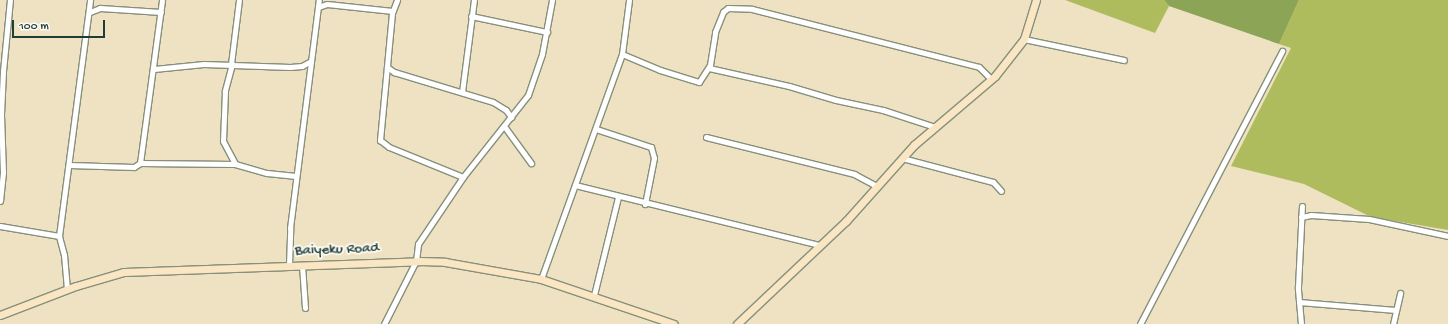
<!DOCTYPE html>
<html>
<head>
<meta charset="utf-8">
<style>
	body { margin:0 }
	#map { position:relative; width:1448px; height:324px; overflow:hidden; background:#eee2c2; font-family:"Gochi Hand",sans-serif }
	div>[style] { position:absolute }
	.green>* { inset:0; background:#afbc5e }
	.forest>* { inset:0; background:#8ba455 }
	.roads { filter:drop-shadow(1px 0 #86907b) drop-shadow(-1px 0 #86907b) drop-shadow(0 1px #86907b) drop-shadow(0 -1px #86907b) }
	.street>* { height:5px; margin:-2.5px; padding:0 2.5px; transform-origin:2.5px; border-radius:2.5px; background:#fff }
	.secondary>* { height:7px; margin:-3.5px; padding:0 3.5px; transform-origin:3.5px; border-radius:3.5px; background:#fbe6c4 }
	span { translate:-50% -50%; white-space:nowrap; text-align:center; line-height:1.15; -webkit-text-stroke:3.5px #fdfcf7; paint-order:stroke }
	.street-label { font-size:15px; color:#1f3d34 }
	.scale { position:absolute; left:12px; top:20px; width:93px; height:18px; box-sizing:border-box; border:2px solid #1f3d34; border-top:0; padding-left:5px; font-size:12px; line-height:14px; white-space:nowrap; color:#1f3d34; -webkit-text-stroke:3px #fdfcf7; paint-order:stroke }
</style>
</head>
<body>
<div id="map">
	<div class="green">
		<div style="clip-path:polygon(1065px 0,1164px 0,1169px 6px,1155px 33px)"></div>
		<div style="clip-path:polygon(1299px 0,1448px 0,1448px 230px,1371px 217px,1304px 184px,1231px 166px,1291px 48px,1279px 44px)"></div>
	</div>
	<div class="forest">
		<div style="clip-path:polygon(1164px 0,1299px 0,1279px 44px,1169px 6px)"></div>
	</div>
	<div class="roads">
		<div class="street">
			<div style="left:397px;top:0;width:14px;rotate:111deg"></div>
			<div style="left:392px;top:13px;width:128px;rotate:95.4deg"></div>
			<div style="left:380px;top:140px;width:11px;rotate:38deg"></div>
			<div style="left:389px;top:147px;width:80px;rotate:22.1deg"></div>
			<div style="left:318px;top:7px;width:9px;rotate:-18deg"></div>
			<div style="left:327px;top:4px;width:66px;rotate:6.1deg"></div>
			<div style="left:90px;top:12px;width:11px;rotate:-22deg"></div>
			<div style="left:100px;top:8px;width:61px;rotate:3.8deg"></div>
			<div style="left:471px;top:16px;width:78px;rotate:11.9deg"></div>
			<div style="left:1024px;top:39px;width:102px;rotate:11.9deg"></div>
			<div style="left:622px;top:54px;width:41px;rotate:22.8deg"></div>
			<div style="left:660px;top:70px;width:41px;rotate:17.1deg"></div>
			<div style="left:699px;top:82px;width:20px;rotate:-57deg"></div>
			<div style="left:710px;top:65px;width:33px;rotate:-81deg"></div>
			<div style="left:715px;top:32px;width:22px;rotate:-68deg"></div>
			<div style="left:723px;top:12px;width:6px;rotate:-39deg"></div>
			<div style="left:728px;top:8px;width:24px;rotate:2deg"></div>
			<div style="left:752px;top:9px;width:234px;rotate:14.3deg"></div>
			<div style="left:979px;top:67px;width:17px;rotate:45deg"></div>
			<div style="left:231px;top:64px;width:64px;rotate:-82.9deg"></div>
			<div style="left:232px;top:64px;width:28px;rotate:105deg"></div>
			<div style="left:225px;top:91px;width:50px;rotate:92.3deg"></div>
			<div style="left:223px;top:141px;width:26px;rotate:62deg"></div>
			<div style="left:387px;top:67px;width:9px;rotate:36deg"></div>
			<div style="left:394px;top:72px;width:103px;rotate:16.9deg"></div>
			<div style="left:493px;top:102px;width:15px;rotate:32deg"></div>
			<div style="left:506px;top:110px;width:9px;rotate:54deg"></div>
			<div style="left:709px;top:68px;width:82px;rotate:12.7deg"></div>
			<div style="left:789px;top:86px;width:49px;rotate:16.6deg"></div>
			<div style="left:836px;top:100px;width:48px;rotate:12deg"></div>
			<div style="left:883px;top:110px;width:55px;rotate:18.1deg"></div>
			<div style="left:154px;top:69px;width:50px;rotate:-5.7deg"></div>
			<div style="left:204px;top:64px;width:86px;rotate:2deg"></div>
			<div style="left:290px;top:67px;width:12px;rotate:-5deg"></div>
			<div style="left:302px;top:66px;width:10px;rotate:-29deg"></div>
			<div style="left:462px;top:92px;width:93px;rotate:-82.6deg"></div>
			<div style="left:504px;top:126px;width:46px;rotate:53.9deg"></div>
			<div style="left:596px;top:129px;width:58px;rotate:18.1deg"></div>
			<div style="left:651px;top:147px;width:11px;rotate:75deg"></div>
			<div style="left:654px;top:158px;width:47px;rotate:101.1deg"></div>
			<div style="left:706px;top:137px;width:153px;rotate:14deg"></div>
			<div style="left:854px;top:174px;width:26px;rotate:28deg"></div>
			<div style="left:902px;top:158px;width:94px;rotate:14.8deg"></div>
			<div style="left:993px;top:182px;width:12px;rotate:48deg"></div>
			<div style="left:140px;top:163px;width:95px;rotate:0.6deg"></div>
			<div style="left:235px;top:164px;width:33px;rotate:16deg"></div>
			<div style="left:267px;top:173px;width:29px;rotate:6deg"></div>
			<div style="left:69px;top:165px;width:65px;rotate:1.8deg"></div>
			<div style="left:134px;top:167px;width:7px;rotate:-34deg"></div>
			<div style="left:140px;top:163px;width:164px;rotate:-82.3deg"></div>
			<div style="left:575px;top:185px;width:251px;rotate:13.8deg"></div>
			<div style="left:0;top:201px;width:29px;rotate:-84deg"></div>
			<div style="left:3px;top:172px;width:58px;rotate:-92deg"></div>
			<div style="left:1px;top:114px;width:43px;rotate:-87.3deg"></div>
			<div style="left:3px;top:71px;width:71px;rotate:-84.4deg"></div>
			<div style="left:1301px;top:217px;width:10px;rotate:-11deg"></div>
			<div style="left:1311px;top:215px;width:58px;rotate:3.9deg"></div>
			<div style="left:1369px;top:219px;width:81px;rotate:12.1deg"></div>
			<div style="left:0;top:226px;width:60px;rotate:9.6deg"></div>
			<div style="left:289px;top:265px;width:37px;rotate:-88deg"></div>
			<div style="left:290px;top:228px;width:230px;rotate:-82.8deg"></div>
			<div style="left:302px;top:265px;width:43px;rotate:86deg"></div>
			<div style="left:541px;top:279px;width:239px;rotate:-70.2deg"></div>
			<div style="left:622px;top:54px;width:54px;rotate:-82.6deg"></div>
			<div style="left:67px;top:289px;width:34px;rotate:-95deg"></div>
			<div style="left:64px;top:255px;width:20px;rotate:-105deg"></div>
			<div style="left:59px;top:236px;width:238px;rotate:-82.5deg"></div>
			<div style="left:594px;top:295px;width:101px;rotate:-76.2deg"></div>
			<div style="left:1299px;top:302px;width:97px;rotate:4.7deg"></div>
			<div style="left:384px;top:324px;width:71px;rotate:-63.1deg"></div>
			<div style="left:416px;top:261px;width:17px;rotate:-83deg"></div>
			<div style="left:418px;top:244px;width:81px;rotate:-56.1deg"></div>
			<div style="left:463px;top:177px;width:105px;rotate:-51.6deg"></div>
			<div style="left:528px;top:95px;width:43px;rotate:-71.1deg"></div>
			<div style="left:542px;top:54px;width:55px;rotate:-79.5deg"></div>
			<div style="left:1140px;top:324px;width:308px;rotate:-62.5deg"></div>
			<div style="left:1301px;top:324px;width:37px;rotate:-95deg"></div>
			<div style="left:1298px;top:287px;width:81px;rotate:-87.2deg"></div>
			<div style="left:1393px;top:324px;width:32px;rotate:-77deg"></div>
		</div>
		<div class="secondary">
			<div style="left:0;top:315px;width:81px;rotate:-20.9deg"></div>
			<div style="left:76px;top:286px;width:50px;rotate:-16.3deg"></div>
			<div style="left:124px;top:272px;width:296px;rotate:-2.1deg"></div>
			<div style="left:420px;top:261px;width:25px;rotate:2deg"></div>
			<div style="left:445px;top:262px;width:97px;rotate:10deg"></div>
			<div style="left:541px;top:279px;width:140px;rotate:18.7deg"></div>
			<div style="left:737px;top:324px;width:150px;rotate:-43.4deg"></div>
			<div style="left:846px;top:221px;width:102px;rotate:-48.2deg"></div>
			<div style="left:914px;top:145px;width:106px;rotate:-40.4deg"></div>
			<div style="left:995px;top:76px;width:47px;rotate:-51.9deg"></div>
			<div style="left:1024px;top:39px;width:41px;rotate:-72.9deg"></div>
		</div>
	</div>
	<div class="street-label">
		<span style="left:337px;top:250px;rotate:-2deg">Baiyeku Road</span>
	</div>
	<div class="scale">100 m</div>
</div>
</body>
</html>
